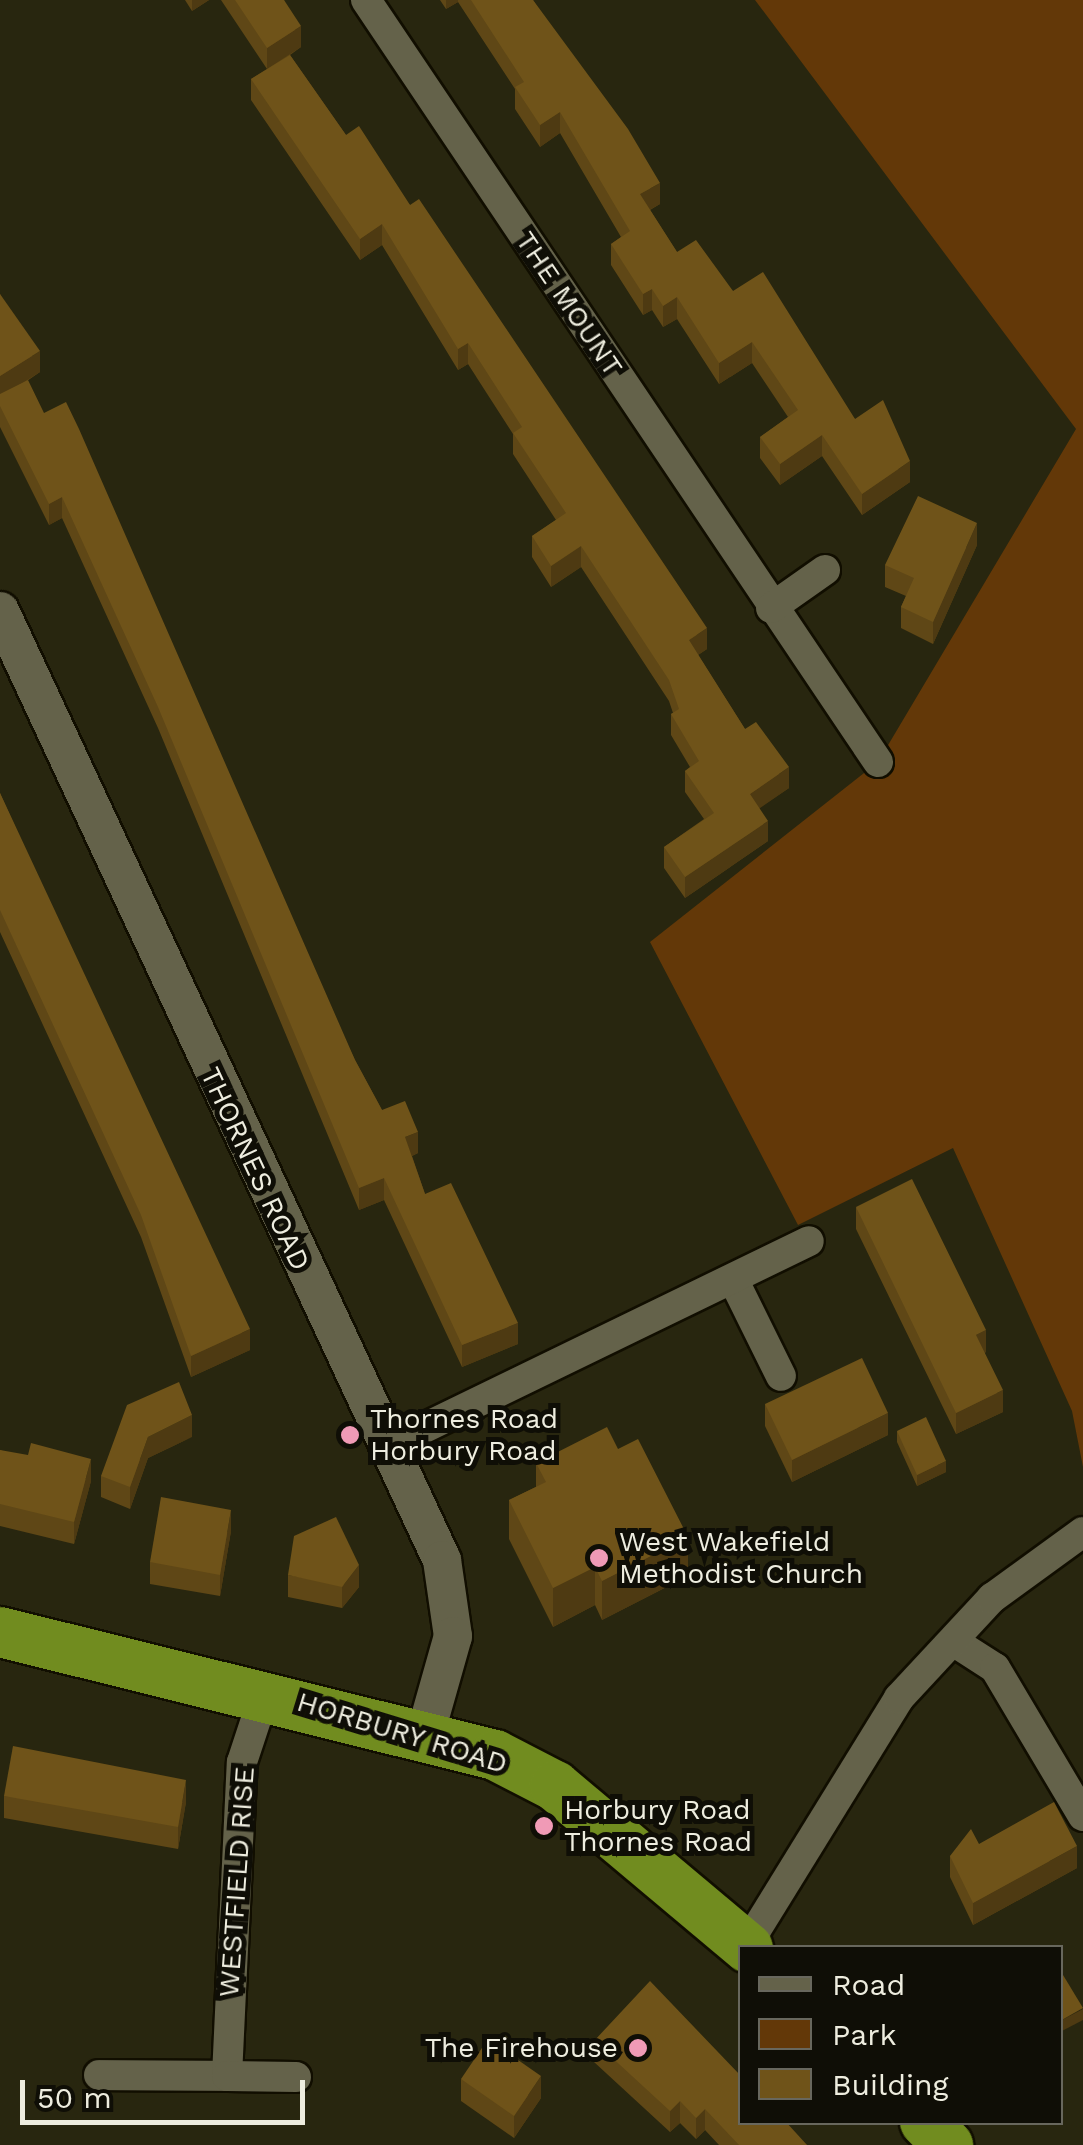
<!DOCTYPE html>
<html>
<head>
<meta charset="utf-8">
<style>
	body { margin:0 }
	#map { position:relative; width:1083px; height:2145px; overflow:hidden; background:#28260f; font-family:"Work Sans",sans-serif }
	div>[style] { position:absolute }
	.green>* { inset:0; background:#633808 }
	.roads { filter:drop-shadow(2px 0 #110e00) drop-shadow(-2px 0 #110e00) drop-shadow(0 2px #110e00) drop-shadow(0 -2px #110e00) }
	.minor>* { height:30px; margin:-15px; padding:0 15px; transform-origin:15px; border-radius:15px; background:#64624a }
	.tertiary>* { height:38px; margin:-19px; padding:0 19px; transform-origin:19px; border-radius:19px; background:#64624a }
	.trunk>* { height:50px; margin:-25px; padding:0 25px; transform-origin:25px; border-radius:25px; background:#718c1f }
	.wall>* { inset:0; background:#5f4716 }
	.shaded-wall>* { inset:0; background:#4e3a12 }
	.building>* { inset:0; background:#6f5319 }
	.dots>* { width:28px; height:28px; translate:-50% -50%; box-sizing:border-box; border:5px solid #0f0e06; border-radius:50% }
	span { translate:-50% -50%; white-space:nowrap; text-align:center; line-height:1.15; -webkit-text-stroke:10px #0f0e06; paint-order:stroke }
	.street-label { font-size:28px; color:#eeeddf }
	.poi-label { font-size:28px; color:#eeeddf }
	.left { translate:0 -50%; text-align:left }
	.right { translate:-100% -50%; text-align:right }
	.legend { position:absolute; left:738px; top:1945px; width:325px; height:180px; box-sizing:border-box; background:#0f0e06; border:2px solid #68675d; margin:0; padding:12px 18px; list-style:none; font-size:30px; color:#eeeddf }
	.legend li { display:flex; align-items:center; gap:20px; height:50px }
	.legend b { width:50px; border:2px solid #68675d }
	.scale { position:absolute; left:20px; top:2080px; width:285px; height:45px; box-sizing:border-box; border:5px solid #eeeddf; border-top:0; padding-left:12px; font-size:30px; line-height:35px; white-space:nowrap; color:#eeeddf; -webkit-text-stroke:8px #0f0e06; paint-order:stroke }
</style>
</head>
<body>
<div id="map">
	<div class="green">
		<div style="clip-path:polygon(755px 0,1083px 0,1083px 1467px,1072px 1411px,953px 1148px,798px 1225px,650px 942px,878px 762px,1076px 429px)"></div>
	</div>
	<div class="roads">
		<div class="minor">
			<div style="left:366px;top:0;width:918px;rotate:56.1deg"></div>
			<div style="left:771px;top:608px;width:66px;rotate:-35.1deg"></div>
			<div style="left:733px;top:1279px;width:108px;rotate:63.7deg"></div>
			<div style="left:385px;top:1447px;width:471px;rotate:-25.9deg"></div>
			<div style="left:956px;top:1643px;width:46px;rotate:32.7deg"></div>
			<div style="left:995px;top:1668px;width:172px;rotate:59.3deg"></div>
			<div style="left:746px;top:1946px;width:291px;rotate:-58.3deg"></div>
			<div style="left:899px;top:1698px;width:137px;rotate:-47.1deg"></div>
			<div style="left:992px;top:1598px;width:112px;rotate:-36deg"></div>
			<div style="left:99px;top:2075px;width:128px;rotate:0.4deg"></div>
			<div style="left:227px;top:2076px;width:314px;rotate:-87.3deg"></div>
			<div style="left:242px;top:1762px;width:74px;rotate:-71.8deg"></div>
			<div style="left:227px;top:2076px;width:69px;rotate:0.8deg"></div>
		</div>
		<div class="tertiary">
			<div style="left:0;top:611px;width:1047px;rotate:65.03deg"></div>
			<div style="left:442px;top:1560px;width:77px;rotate:81.8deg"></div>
			<div style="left:453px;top:1636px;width:103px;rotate:105.8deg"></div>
		</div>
		<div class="trunk">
			<div style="left:0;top:1632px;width:510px;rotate:13.95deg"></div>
			<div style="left:495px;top:1755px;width:68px;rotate:27.3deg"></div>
			<div style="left:555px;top:1786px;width:252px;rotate:40deg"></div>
			<div style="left:925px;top:2122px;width:33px;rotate:45deg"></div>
		</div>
	</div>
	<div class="wall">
		<div style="clip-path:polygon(185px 0,209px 0,192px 11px)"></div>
		<div style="clip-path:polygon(221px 0,284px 0,301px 47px,290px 55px,346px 135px,410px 205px,707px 649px,698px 655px,745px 729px,789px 788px,759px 808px,768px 841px,685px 898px,664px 868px,664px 847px,704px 819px,685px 792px,685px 771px,690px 767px,671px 735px,671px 714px,673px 713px,669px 701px,581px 567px,551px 587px,532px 557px,532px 536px,556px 520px,513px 454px,513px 434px,468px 364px,458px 370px,382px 245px,360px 260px,251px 100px,251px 79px,267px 69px)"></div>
		<div style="clip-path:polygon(440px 0,533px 0,660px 204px,650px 210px,677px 252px,733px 291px,855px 419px,910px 482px,862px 515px,822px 456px,780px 485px,760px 458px,760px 437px,788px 417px,752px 363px,719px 384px,677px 319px,663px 327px,652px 310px,643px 315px,611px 265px,611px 244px,621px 237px,560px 133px,540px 147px,515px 109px,515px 89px,458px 2px,446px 9px)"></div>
		<div style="clip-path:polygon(0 294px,40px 372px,27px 381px,355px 1060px,382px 1110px,418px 1153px,412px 1156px,425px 1194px,518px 1344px,462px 1367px,384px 1200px,359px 1210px,158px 728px,62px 518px,49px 525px,0 427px)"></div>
		<div style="clip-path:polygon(977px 545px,933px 644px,901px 628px,901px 607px,906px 596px,885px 587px,885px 565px)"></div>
		<div style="clip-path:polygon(0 793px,250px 1350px,191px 1377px,141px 1237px,0 932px)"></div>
		<div style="clip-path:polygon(856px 1207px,986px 1352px,984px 1353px,1003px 1412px,956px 1434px,856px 1229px)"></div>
		<div style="clip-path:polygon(765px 1404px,888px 1435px,792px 1482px,765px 1426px)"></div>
		<div style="clip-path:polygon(897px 1431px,946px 1472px,917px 1486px,897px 1442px)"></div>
		<div style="clip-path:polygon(192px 1437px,148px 1458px,130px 1509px,101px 1497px,101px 1476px)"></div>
		<div style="clip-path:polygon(0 1450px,91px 1481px,74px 1544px,0 1526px)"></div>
		<div style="clip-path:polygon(536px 1463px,688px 1576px,602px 1620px,595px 1605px,553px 1627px,509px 1539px,509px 1500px,536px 1487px)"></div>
		<div style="clip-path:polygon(231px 1531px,220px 1596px,150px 1584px,150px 1562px)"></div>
		<div style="clip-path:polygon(288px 1575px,359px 1587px,342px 1608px,288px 1597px)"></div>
		<div style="clip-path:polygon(4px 1796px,186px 1802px,178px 1849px,4px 1818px)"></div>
		<div style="clip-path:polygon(979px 1844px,1077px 1868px,973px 1925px,950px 1877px,950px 1856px)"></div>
		<div style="clip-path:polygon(594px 2041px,807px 2145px,719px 2145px,705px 2130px,696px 2139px,680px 2123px,670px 2132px,594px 2062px)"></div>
		<div style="clip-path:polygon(461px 2079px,541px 2098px,514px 2138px,461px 2101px)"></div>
	</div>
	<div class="shaded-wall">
		<div style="clip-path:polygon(192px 0,209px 0,192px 11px)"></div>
		<div style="clip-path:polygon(446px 0,458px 0,458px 2px,446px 9px)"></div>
		<div style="clip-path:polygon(301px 26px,301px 47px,267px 69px,267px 48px)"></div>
		<div style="clip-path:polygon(560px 112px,560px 133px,540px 147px,540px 125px)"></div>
		<div style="clip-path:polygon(660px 183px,660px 204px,640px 215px,640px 194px)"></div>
		<div style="clip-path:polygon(382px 224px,382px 245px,360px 260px,360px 239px)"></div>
		<div style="clip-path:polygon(652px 289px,652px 310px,643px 315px,643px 294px)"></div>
		<div style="clip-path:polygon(677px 297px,677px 319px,663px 327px,663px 306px)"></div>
		<div style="clip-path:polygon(752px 342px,752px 363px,719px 384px,719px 363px)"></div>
		<div style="clip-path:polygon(468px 343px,468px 364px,458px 370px,458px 349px)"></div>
		<div style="clip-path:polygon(40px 351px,40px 372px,0 397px,0 376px)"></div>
		<div style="clip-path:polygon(822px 435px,822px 456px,780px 485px,780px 464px)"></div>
		<div style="clip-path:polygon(910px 461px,910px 482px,862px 515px,862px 494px)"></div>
		<div style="clip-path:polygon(62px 497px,62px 518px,49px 525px,49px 504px)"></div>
		<div style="clip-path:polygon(977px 523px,977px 545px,933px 644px,933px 622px)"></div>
		<div style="clip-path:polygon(581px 546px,581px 567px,551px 587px,551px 566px)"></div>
		<div style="clip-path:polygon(707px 628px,707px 649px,689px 661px,689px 640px)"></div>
		<div style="clip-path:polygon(789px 767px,789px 788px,750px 815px,750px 794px)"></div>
		<div style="clip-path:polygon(768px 821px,768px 841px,685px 898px,685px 877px)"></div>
		<div style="clip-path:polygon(418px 1132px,418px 1153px,405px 1159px,405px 1137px)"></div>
		<div style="clip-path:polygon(384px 1178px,384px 1200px,359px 1210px,359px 1188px)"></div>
		<div style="clip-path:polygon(518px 1323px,518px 1344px,462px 1367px,462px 1345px)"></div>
		<div style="clip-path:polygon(250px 1329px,250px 1350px,191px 1377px,191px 1356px)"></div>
		<div style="clip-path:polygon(986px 1330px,986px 1352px,976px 1357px,976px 1335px)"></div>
		<div style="clip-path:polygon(1003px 1390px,1003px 1412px,956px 1434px,956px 1413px)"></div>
		<div style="clip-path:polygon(888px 1413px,888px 1435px,792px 1482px,792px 1460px)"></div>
		<div style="clip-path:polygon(192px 1415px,192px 1437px,148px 1458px,130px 1509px,130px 1487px,148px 1437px)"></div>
		<div style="clip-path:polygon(91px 1459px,91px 1481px,74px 1544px,74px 1522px)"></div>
		<div style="clip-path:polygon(946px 1461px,946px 1472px,917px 1486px,917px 1475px)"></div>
		<div style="clip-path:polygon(231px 1510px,231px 1531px,220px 1596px,220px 1575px)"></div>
		<div style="clip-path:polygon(688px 1537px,688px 1576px,602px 1620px,602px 1581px)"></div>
		<div style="clip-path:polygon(359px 1565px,359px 1587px,342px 1608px,342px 1587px)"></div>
		<div style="clip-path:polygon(595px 1567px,595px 1605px,553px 1627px,553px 1588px)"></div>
		<div style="clip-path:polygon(186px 1780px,186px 1802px,178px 1849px,178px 1827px)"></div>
		<div style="clip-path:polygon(1077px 1846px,1077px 1868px,973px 1925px,973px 1903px)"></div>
		<div style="clip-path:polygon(1083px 2009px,1083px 2020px,1060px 2032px,1060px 2021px)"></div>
		<div style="clip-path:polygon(541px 2076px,541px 2098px,514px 2138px,514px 2116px)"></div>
		<div style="clip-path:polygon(680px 2101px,680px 2123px,670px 2132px,670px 2111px)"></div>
		<div style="clip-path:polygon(705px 2109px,705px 2130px,696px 2139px,696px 2118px)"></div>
	</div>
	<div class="building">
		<div style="clip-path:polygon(235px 0,284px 0,301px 26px,267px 48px)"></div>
		<div style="clip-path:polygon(471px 0,533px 0,628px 129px,660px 183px,640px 194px,677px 252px,696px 240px,733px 291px,763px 272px,855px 419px,883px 400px,910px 461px,862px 494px,822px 435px,780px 464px,760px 437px,798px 410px,752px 342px,719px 363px,677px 297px,663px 306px,652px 289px,643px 294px,611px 244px,630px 231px,560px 112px,540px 125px,515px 87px,524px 82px)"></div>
		<div style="clip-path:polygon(290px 55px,346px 135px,359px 126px,410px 205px,419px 199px,707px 628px,689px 640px,745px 729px,756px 722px,789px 767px,750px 794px,768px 821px,685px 877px,664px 847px,714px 813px,685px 771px,699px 761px,671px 714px,679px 709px,669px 680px,581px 546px,551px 566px,532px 536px,566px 513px,513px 433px,522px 427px,468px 343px,458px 349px,382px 224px,360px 239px,251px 79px)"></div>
		<div style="clip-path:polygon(0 294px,40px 351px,0 376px)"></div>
		<div style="clip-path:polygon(28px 380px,44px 413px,66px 402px,79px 429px,355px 1060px,382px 1110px,405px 1101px,418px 1132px,405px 1137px,425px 1194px,451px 1183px,518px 1323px,462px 1345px,384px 1178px,359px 1188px,158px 707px,62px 497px,49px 504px,0 406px,0 394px)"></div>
		<div style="clip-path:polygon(918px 496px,977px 523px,933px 622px,901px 607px,914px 578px,885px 565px)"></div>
		<div style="clip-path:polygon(0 793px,250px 1329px,191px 1356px,141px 1215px,0 910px)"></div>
		<div style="clip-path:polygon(912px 1179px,986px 1330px,976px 1335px,1003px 1390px,956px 1413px,856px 1207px)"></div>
		<div style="clip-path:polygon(862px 1358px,888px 1413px,792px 1460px,765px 1404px)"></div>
		<div style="clip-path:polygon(179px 1382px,192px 1415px,148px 1437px,130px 1487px,101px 1476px,127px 1405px)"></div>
		<div style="clip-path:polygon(926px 1417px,946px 1461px,917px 1475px,897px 1431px)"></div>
		<div style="clip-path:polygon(607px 1427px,618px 1449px,638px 1439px,688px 1537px,602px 1581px,595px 1567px,553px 1588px,509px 1500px,546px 1482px,536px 1463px)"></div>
		<div style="clip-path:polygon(31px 1443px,91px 1459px,74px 1522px,0 1504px,0 1450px,28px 1455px)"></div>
		<div style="clip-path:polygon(161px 1497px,231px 1510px,220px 1575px,150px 1562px)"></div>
		<div style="clip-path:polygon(336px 1517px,359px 1565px,342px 1587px,288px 1575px,294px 1536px)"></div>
		<div style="clip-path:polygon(13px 1746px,186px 1780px,178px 1827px,4px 1796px)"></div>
		<div style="clip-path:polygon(1054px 1802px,1077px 1846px,973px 1903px,950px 1856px,971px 1829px,979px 1844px)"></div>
		<div style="clip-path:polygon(1060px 1970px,1083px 2008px,1060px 2021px)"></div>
		<div style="clip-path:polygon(650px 1981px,740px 2075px,740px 2122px,786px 2122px,807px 2145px,739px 2145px,705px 2109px,696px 2118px,680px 2101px,670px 2111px,594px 2041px)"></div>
		<div style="clip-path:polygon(488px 2039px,541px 2076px,514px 2116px,461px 2079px)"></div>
	</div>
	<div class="dots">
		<div style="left:350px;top:1435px;background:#f09ab6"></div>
		<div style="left:599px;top:1558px;background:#f09ab6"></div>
		<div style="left:544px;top:1826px;background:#f09ab6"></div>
		<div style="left:638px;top:2048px;background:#f09ab6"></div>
	</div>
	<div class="street-label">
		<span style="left:569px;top:304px;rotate:56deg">THE MOUNT</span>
		<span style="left:255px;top:1169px;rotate:65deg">THORNES ROAD</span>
		<span style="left:402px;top:1733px;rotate:17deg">HORBURY ROAD</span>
		<span style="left:237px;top:1882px;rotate:-86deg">WESTFIELD RISE</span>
	</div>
	<div class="poi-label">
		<span class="left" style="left:370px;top:1435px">Thornes Road<br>Horbury Road</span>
		<span class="left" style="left:619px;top:1558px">West Wakefield<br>Methodist Church</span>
		<span class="left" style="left:564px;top:1826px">Horbury Road<br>Thornes Road</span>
		<span class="right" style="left:618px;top:2048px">The Firehouse</span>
	</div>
	<ul class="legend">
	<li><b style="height:12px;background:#64624a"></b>Road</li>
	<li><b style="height:28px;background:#633808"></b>Park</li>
	<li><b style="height:28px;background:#6f5319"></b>Building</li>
	</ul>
	<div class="scale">50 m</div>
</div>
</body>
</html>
